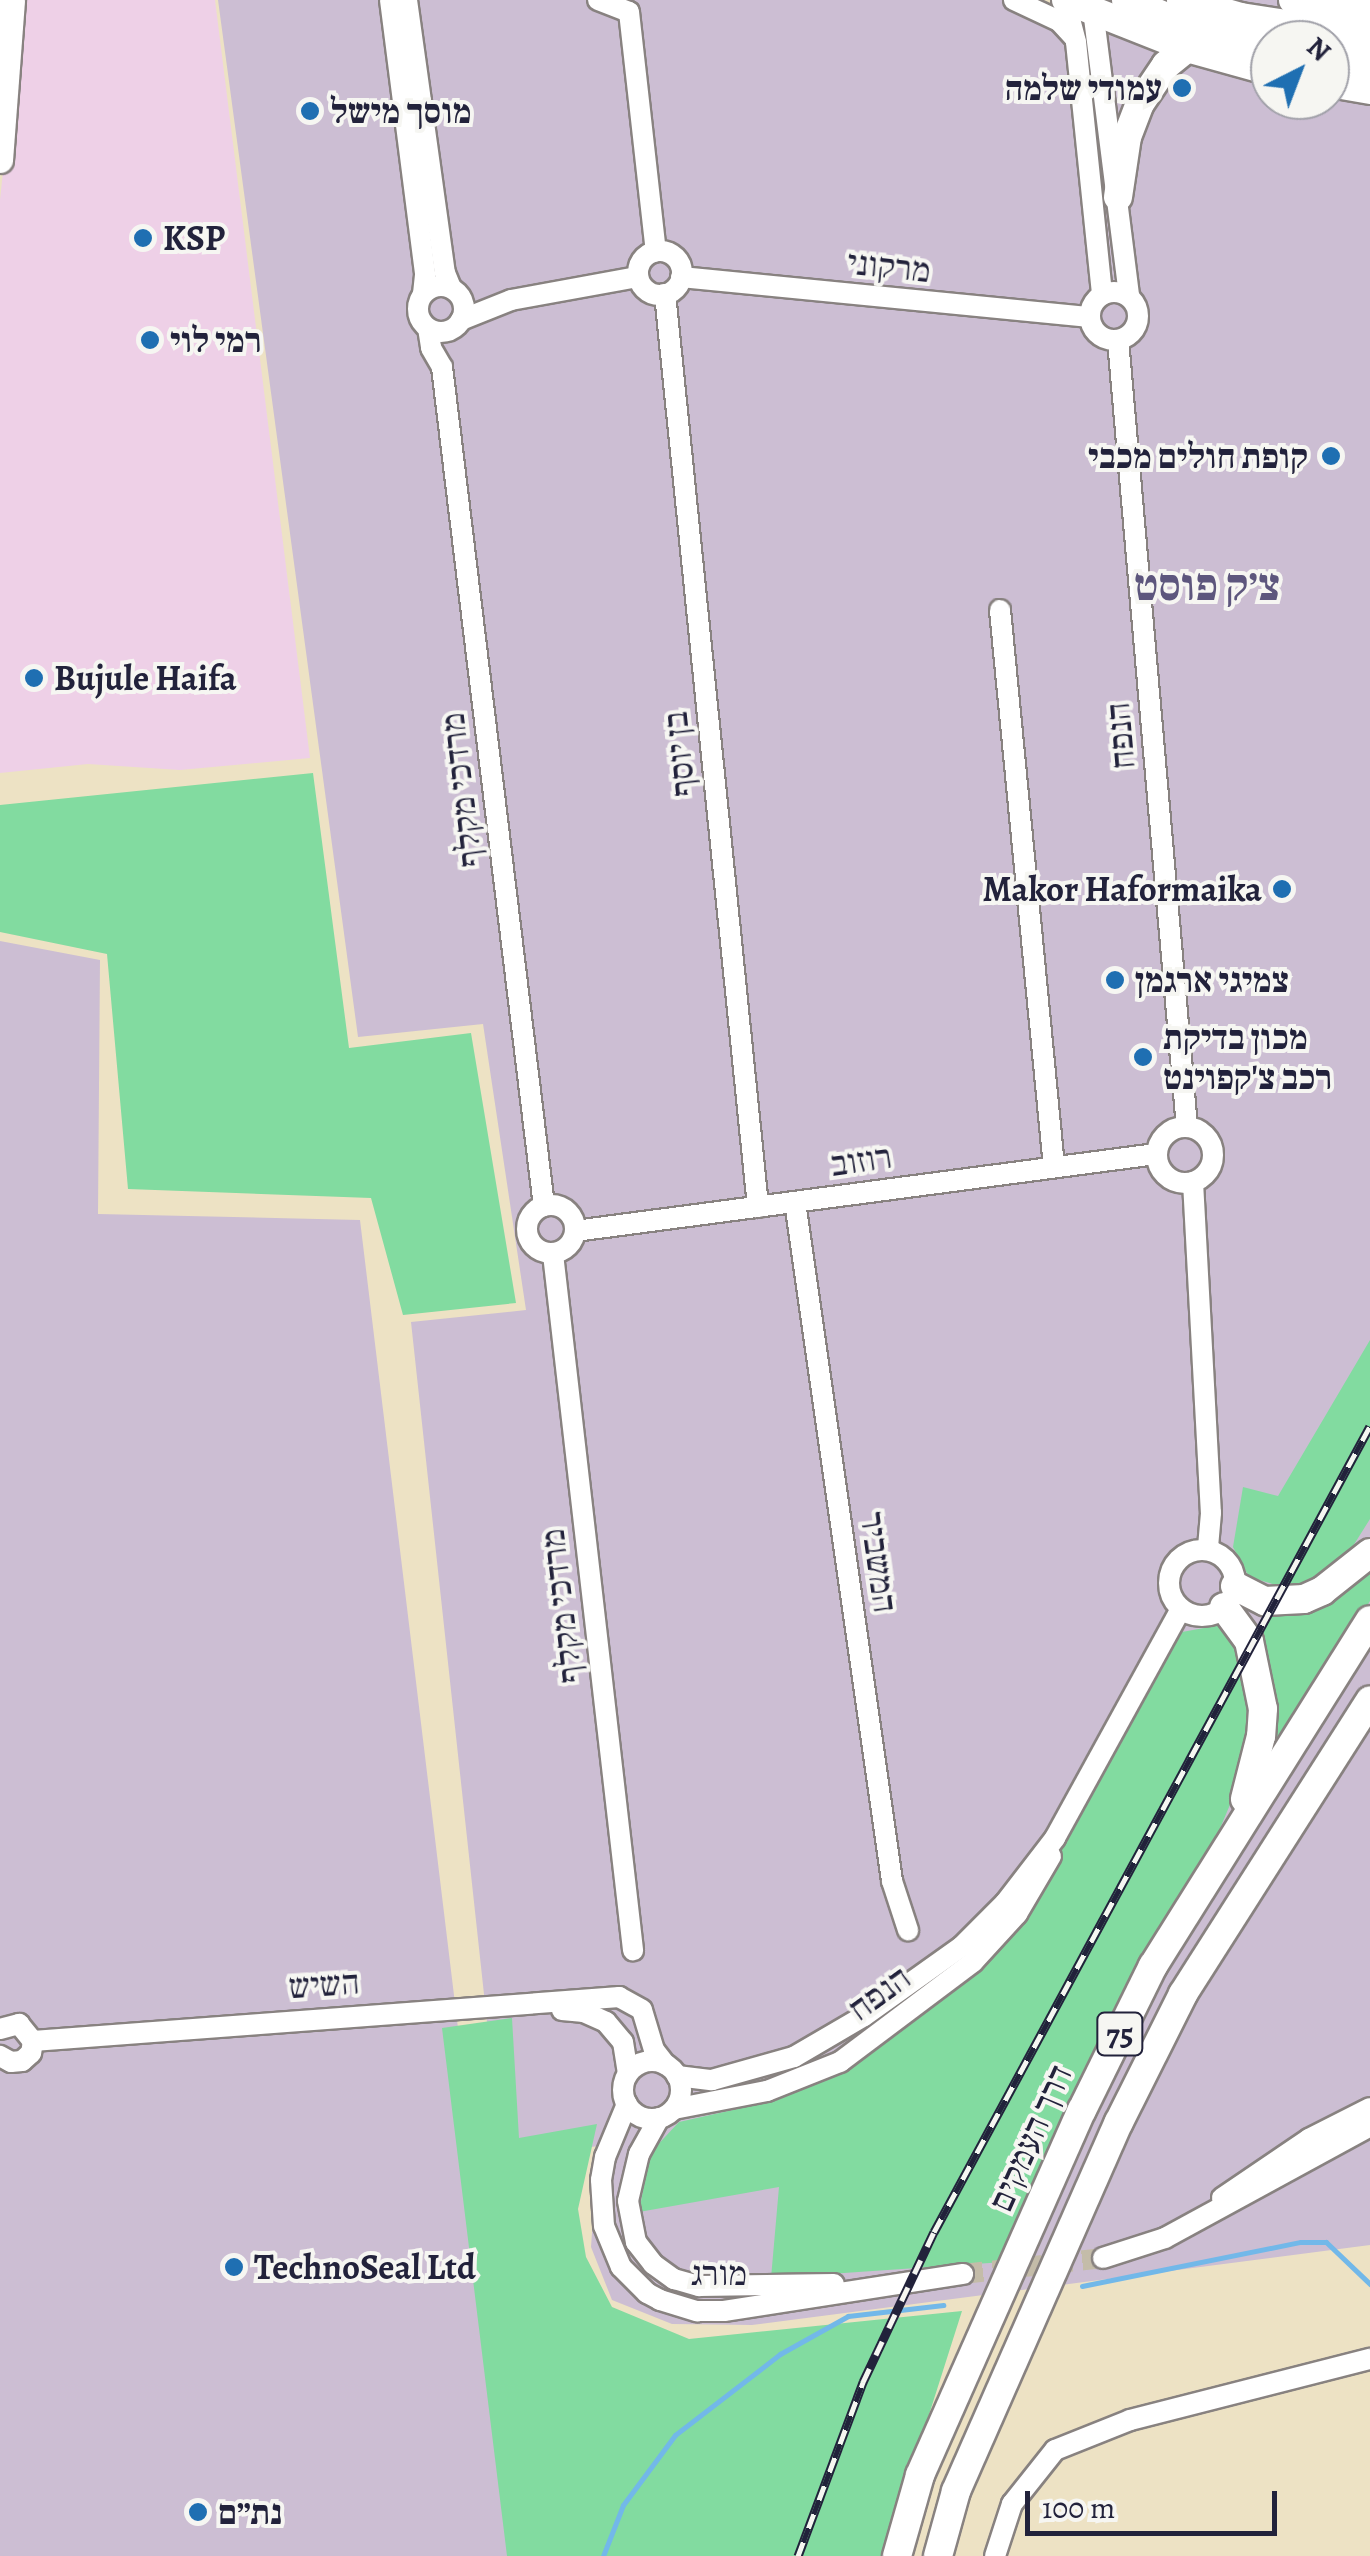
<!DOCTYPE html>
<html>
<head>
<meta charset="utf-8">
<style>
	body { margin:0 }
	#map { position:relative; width:1370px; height:2556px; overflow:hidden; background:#ede2c4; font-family:Alegreya,"Frank Ruhl Libre",serif }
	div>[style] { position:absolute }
	.built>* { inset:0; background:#eed0e7 }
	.industrial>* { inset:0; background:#ccbed3 }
	.green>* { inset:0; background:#82dba0 }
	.stream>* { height:5px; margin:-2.5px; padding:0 2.5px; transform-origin:2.5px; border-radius:2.5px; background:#72b8e9 }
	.tertiary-tunnel>* { height:20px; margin-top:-10px; transform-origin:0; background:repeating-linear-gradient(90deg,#c4bca9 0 20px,transparent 0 30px) }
	.roads { filter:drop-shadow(2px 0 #888280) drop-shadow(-2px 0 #888280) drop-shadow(0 2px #888280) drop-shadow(0 -2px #888280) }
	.tertiary>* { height:20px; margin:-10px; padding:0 10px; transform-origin:10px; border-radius:10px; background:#fff }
	.tertiary>.ring { margin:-10px; padding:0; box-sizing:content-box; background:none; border:20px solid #fff; border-radius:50% }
	.primary>* { height:25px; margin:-12.5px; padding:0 12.5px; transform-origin:12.5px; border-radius:12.5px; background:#fff }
	.trunk>* { height:28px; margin:-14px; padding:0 14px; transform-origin:14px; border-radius:14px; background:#fff }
	.rail>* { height:9px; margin-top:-4.5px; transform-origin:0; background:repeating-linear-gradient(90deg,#f6f6f2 0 15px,#22223b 0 30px); box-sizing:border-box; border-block:2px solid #22223b }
	.dots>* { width:28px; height:28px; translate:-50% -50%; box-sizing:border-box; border:5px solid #f6f6f2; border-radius:50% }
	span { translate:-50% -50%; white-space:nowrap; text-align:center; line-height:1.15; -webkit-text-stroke:8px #f6f6f2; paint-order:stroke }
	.shield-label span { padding:2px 8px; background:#f6f6f2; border:2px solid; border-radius:8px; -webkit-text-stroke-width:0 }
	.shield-label { font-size:32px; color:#22223b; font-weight:700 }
	.poi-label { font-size:35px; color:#22223b; font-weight:700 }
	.right { translate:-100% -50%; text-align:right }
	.left { translate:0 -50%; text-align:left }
	.street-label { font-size:35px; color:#22223b }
	.district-label { font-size:45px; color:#5d567d; font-weight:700 }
	.north { position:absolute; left:1250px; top:20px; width:100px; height:100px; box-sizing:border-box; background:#f6f6f2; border:2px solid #a1a1a9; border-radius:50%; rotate:42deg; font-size:28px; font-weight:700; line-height:40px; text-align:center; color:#22223b }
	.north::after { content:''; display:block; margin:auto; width:35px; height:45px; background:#1f6fb2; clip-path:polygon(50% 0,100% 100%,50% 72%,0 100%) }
	.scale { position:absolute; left:1025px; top:2491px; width:252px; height:45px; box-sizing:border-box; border:5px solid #22223b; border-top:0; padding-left:12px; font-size:30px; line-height:35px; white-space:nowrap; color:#22223b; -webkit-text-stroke:8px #f6f6f2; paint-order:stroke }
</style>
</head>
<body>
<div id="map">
	<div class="built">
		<div style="clip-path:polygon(21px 0,215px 0,310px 758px,180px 770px,88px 764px,0 773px,0 200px)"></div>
	</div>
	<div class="industrial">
		<div style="clip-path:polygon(evenodd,218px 0,1028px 0,1109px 37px,1100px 0,1370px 0,1370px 2245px,752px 2325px,672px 2324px,612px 2300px,591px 2247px,598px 2146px,502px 2160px,411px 1322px,526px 1310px,483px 1024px,358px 1037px,218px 0,1270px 40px,1330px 40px,1330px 100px,1270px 100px,1270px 40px)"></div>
		<div style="clip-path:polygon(0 941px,100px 960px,98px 1214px,360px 1220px,522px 2556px,0 2556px)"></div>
	</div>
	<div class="green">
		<div style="clip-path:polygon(313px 773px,349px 1048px,471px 1033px,516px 1303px,403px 1315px,371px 1198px,128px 1189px,107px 954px,0 932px,0 805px)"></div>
		<div style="clip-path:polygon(1370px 1340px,1370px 1519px,1343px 1562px,1303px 1588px,1286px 1588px,1249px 1577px,1233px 1547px,1243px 1487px,1278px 1496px)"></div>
		<div style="clip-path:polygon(1370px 1563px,1370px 1601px,1275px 1752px,1263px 1632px,1273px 1614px,1298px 1613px,1329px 1600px)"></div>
		<div style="clip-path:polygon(1227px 1616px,1239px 1632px,1249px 1697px,1248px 1734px,1237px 1788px,1216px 1838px,1082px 2078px,1004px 2262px,771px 2278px,779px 2187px,639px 2212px,650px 2153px,679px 2122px,769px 2102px,844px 2068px,934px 2004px,1000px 1950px,1050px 1878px,1059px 1849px,1182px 1632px,1215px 1626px)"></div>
		<div style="clip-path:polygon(512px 2018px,519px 2138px,597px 2124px,578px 2209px,586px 2257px,612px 2307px,689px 2339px,962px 2311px,884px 2556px,507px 2556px,442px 2028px)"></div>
	</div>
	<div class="stream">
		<div style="left:1082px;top:2286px;width:223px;rotate:-11.4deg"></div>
		<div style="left:1301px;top:2242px;width:25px"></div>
		<div style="left:1326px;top:2242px;width:61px;rotate:43.7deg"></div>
		<div style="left:603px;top:2556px;width:55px;rotate:-68.6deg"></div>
		<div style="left:623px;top:2505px;width:87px;rotate:-53.4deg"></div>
		<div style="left:675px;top:2435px;width:133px;rotate:-37.6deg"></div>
		<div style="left:780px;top:2354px;width:78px;rotate:-29.2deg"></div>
		<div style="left:848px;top:2316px;width:96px;rotate:-6.6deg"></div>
	</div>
	<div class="tertiary-tunnel">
		<div style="left:963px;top:2274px;width:141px;rotate:-6.5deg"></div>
	</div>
	<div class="roads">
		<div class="tertiary">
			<div style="left:390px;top:0;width:277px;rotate:82.7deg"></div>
			<div style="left:425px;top:275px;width:19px;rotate:96deg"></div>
			<div style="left:407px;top:0;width:276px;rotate:82.1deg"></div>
			<div style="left:445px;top:273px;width:16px;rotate:68deg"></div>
			<div style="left:598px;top:0;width:33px;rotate:21deg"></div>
			<div style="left:629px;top:12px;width:241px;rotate:83.6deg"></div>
			<div style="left:1014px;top:0;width:50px;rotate:25deg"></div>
			<div style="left:1059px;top:21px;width:21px;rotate:47deg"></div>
			<div style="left:1065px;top:0;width:43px;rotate:75.3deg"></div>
			<div style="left:1076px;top:42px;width:254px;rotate:84.1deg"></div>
			<div style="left:1092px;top:2px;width:296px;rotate:82.8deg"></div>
			<div class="ring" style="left:638px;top:251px;width:24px;height:24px"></div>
			<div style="left:681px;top:277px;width:411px;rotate:5.6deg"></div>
			<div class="ring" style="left:418px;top:286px;width:26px;height:26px"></div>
			<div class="ring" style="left:1090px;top:292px;width:28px;height:28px"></div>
			<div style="left:665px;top:294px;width:918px;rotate:84.18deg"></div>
			<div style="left:461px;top:320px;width:54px;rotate:-21.8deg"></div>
			<div style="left:511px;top:300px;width:129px;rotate:-10.3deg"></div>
			<div style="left:428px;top:328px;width:20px;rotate:81deg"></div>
			<div style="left:431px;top:348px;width:22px;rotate:60deg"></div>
			<div style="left:442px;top:367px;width:845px;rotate:83.07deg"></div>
			<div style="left:1118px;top:340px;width:790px;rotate:84.99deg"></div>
			<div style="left:1000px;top:610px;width:560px;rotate:84.46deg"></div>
			<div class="ring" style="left:1157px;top:1127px;width:36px;height:36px"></div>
			<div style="left:1193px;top:1182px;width:331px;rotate:86.9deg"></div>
			<div style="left:1211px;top:1513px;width:37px;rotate:95deg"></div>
			<div style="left:795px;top:1202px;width:686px;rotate:81.87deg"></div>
			<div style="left:892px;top:1881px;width:52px;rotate:71.9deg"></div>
			<div class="ring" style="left:527px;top:1205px;width:28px;height:28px"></div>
			<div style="left:575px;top:1231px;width:586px;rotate:-7.55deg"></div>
			<div style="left:553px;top:1254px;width:701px;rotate:83.44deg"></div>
			<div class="ring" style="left:1169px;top:1550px;width:46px;height:46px"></div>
			<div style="left:562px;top:2010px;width:22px;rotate:5deg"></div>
			<div style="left:584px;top:2012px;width:24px;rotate:24deg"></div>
			<div style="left:606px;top:2022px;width:26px;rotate:50deg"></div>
			<div style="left:623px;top:2042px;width:31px;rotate:81deg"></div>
			<div style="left:0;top:2029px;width:20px;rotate:-15deg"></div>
			<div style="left:19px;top:2024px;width:22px;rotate:51deg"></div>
			<div style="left:33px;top:2041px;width:12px;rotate:99deg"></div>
			<div style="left:31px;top:2053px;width:12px;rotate:138deg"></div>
			<div style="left:22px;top:2061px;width:11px;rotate:175deg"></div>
			<div style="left:11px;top:2062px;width:13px;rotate:-151deg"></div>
			<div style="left:33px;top:2041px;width:588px;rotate:-4.29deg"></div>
			<div style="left:619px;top:1997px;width:26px;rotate:29deg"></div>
			<div style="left:642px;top:2010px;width:42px;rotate:73.3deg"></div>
			<div style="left:654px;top:2050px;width:18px;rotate:52deg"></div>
			<div class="ring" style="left:623px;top:2061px;width:38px;height:38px"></div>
			<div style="left:677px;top:2076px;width:35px;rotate:7deg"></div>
			<div style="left:712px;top:2080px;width:85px;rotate:-15.7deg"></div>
			<div style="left:794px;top:2057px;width:81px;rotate:-30.4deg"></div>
			<div style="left:864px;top:2016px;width:120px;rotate:-35.5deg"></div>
			<div style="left:962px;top:1946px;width:61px;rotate:-45deg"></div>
			<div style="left:1005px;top:1903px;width:82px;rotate:-52.4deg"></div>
			<div style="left:1055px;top:1838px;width:261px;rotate:-61.2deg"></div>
			<div style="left:627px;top:2104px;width:57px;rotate:112.5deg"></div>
			<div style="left:605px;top:2157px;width:23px;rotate:100deg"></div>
			<div style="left:601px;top:2180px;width:46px;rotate:86.3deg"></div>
			<div style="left:604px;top:2226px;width:44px;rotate:67.5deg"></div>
			<div style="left:621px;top:2267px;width:37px;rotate:45deg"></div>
			<div style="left:647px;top:2293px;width:15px;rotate:28deg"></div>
			<div style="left:660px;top:2300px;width:39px;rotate:17deg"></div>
			<div style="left:697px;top:2311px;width:27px"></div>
			<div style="left:724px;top:2311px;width:242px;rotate:-8.8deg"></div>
			<div style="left:674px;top:2109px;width:95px;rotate:-11deg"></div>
			<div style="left:767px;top:2091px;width:79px;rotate:-21.7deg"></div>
			<div style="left:840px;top:2062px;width:166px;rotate:-36.9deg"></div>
			<div style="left:973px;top:1962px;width:65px;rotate:-47.5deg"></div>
			<div style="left:1017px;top:1914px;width:67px;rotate:-59.6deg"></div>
			<div style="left:659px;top:2118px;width:41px;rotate:119.1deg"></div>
			<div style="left:639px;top:2154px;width:48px;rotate:103.2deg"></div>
			<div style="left:628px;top:2201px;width:42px;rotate:79deg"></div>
			<div style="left:636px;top:2242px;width:28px;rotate:52deg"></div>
			<div style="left:653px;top:2264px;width:26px;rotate:36deg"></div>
			<div style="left:674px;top:2279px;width:26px;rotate:16deg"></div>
			<div style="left:699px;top:2286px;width:135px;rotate:-0.8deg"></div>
			<div style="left:1222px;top:2198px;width:105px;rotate:-34.1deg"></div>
			<div style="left:1309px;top:2139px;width:68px;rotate:-26.9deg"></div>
			<div style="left:1103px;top:2258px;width:65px;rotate:-17.9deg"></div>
			<div style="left:1165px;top:2238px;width:234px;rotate:-28.6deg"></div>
			<div style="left:995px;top:2556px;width:55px;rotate:-71.9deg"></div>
			<div style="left:1012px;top:2504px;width:69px;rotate:-51.5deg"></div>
			<div style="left:1055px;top:2450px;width:81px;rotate:-21.8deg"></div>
			<div style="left:1130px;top:2420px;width:248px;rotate:-14.3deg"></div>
		</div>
		<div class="primary">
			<div style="left:0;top:160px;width:160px;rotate:-85.7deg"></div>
		</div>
		<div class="trunk">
			<div style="left:1066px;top:0;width:130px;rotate:21.6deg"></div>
			<div style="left:1187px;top:48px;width:86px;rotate:15.5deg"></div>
			<div style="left:1126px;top:0;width:60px;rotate:22.7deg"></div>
			<div style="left:1181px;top:23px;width:92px;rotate:13.9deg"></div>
			<div style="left:1181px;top:0;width:62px;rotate:15.8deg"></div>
			<div style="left:1241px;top:17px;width:131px;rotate:8.8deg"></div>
			<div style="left:1293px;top:0;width:78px;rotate:10.3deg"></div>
			<div style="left:1330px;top:57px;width:41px;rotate:9.9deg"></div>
			<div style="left:1330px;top:83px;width:41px;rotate:9.9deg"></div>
			<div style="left:1118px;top:197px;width:61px;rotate:-81.5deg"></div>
			<div style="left:1127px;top:137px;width:34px;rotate:-69deg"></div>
			<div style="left:1139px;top:105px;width:48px;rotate:-56deg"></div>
			<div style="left:1166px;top:65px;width:27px;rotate:-39deg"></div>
			<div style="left:1235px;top:1586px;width:34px;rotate:27deg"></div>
			<div style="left:1265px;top:1601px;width:39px;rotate:-3deg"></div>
			<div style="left:1304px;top:1599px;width:20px;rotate:-24deg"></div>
			<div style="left:1322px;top:1591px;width:61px;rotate:-38.4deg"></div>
			<div style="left:1224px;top:1607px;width:42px;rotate:53.7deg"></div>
			<div style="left:1249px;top:1641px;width:69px;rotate:78.4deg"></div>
			<div style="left:1263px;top:1709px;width:27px;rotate:94deg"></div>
			<div style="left:1261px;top:1736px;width:65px;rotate:104.3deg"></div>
			<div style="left:897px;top:2556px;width:84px;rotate:-74.1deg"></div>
			<div style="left:920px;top:2475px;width:399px;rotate:-66.1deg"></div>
			<div style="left:1082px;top:2110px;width:161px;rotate:-63.8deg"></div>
			<div style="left:1153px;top:1966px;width:408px;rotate:-57.9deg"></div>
			<div style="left:938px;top:2556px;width:67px;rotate:-74.5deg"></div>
			<div style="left:956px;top:2491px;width:403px;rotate:-66.2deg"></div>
			<div style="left:1119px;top:2122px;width:143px;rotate:-63.4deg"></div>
			<div style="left:1183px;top:1994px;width:348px;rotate:-57.5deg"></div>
		</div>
	</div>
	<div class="rail">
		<div style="left:798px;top:2556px;width:186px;rotate:-69.5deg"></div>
		<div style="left:863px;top:2382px;width:166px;rotate:-64.7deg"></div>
		<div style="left:934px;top:2232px;width:916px;rotate:-61.59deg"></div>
	</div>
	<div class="dots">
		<div style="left:1182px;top:88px;background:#1f6fb2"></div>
		<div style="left:310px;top:111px;background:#1f6fb2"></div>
		<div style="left:143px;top:238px;background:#1f6fb2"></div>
		<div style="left:150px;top:340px;background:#1f6fb2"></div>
		<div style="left:1331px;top:456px;background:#1f6fb2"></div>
		<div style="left:34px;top:678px;background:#1f6fb2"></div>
		<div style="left:1282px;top:889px;background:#1f6fb2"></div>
		<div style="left:1115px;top:980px;background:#1f6fb2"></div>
		<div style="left:1143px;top:1057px;background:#1f6fb2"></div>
		<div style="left:234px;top:2267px;background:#1f6fb2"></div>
		<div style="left:198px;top:2512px;background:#1f6fb2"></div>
	</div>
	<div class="shield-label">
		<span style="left:1120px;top:2034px">75</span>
	</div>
	<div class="poi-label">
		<span class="right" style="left:1162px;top:88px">עמודי שלמה</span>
		<span class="left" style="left:330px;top:111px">מוסך מישל</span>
		<span class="left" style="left:163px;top:238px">KSP</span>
		<span class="left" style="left:170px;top:340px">רמי לוי</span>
		<span class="right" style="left:1308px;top:456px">קופת חולים מכבי</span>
		<span class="left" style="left:54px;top:678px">Bujule Haifa</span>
		<span class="right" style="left:1262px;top:889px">Makor Haformaika</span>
		<span class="left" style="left:1135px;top:980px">צמיגי ארגמן</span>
		<span class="left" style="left:1163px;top:1057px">מכון בדיקת<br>רכב צ'קפוינט</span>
		<span class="left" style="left:254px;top:2267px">TechnoSeal Ltd</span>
		<span class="left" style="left:218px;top:2512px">נת״ם</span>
	</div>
	<div class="street-label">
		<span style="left:889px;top:266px;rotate:6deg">מרקוני</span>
		<span style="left:1120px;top:736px;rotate:-95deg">הנפח</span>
		<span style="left:679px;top:754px;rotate:-96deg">בן יוסף</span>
		<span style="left:461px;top:790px;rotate:-97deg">מרדכי מקלף</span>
		<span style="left:861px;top:1160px;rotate:-8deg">רוזוב</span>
		<span style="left:879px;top:1562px;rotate:82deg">המשביר</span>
		<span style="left:561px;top:1606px;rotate:-97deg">מרדכי מקלף</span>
		<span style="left:324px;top:1984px;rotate:-4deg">השיש</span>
		<span style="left:879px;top:1993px;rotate:-36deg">הנפח</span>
		<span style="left:1030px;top:2138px;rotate:-66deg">דרך העמקים</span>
		<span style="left:719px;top:2273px">מורג</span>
	</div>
	<div class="district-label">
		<span style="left:1207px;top:586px">צ׳ק פוסט</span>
	</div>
	<div class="north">N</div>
	<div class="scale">100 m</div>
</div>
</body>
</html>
